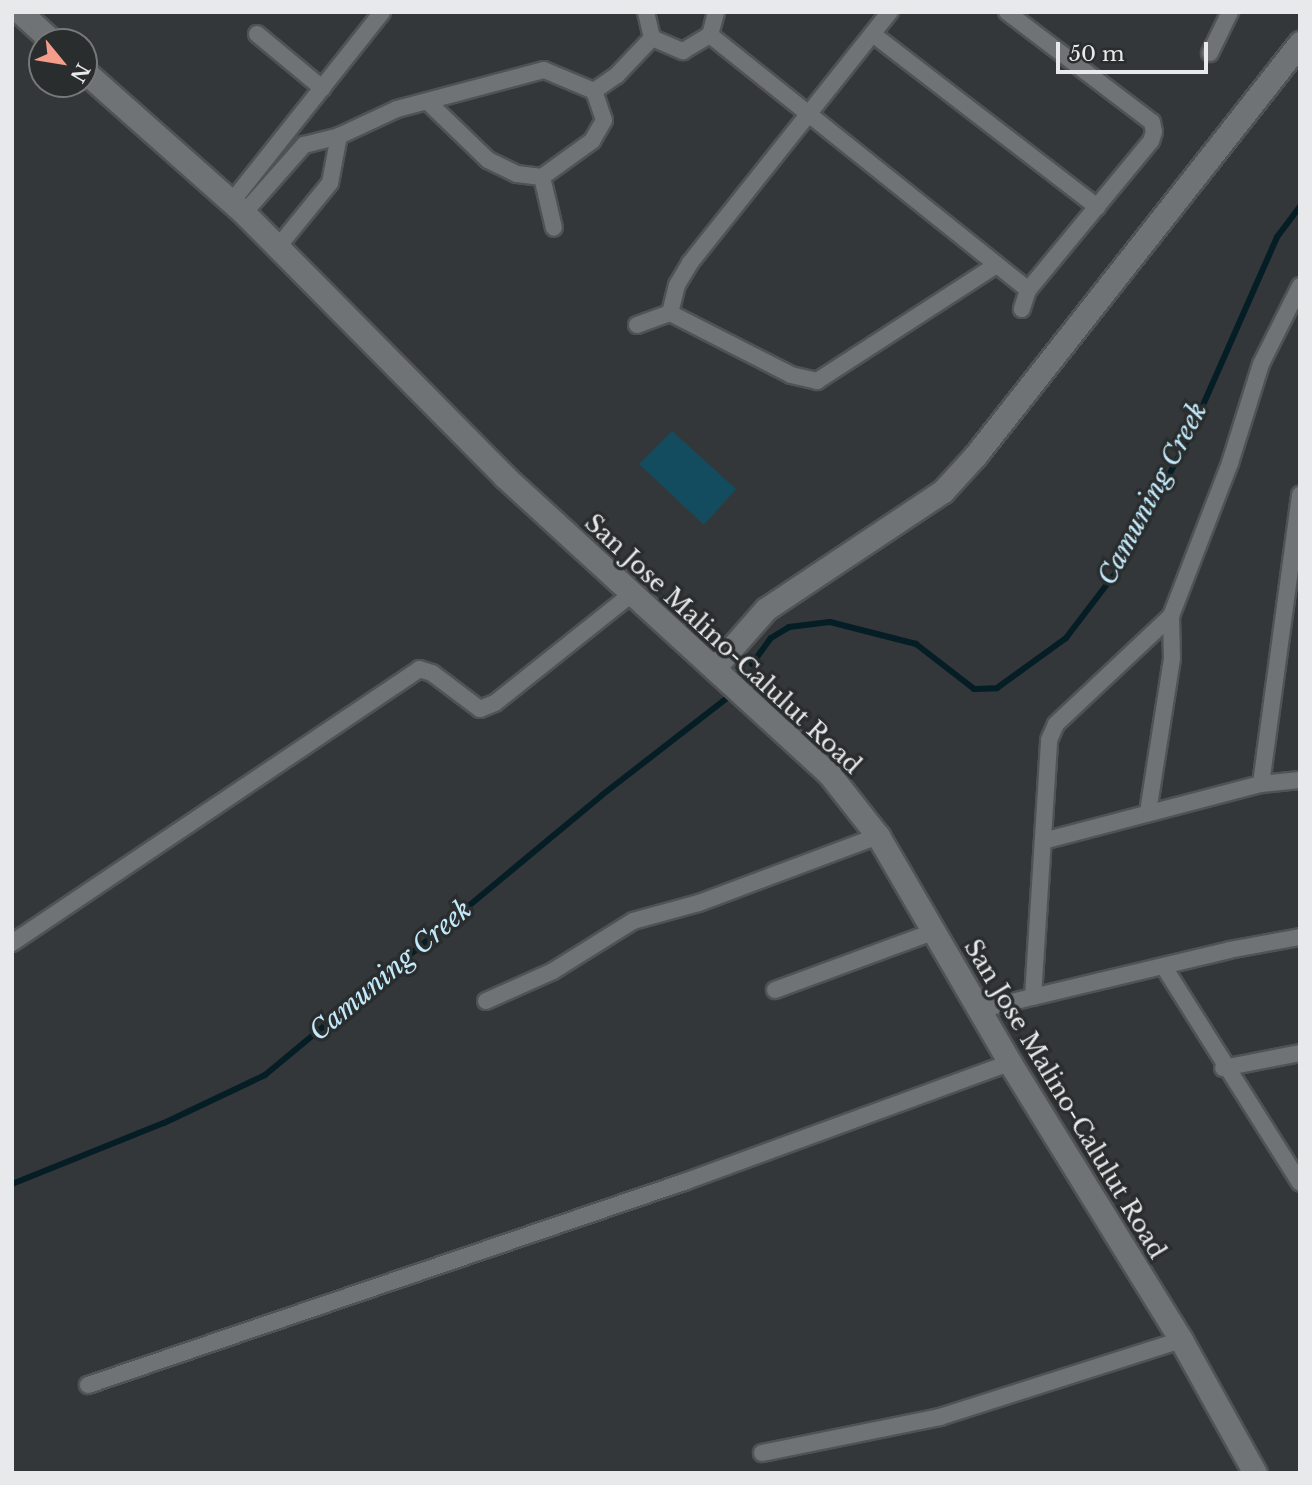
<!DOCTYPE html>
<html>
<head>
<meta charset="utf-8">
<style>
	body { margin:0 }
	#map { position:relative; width:1312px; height:1485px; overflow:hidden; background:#343739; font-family:"Libre Baskerville",serif }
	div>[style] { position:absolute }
	.green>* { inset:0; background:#144c5f }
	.stream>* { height:6px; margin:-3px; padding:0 3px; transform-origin:3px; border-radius:3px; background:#051d25 }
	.roads { filter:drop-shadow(2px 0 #505355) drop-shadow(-2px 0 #505355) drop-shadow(0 2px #505355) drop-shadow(0 -2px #505355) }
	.street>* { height:16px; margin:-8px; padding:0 8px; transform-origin:8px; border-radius:8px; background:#6f7375 }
	.secondary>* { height:23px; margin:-11.5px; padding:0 11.5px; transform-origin:11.5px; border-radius:11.5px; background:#6f7375 }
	span { translate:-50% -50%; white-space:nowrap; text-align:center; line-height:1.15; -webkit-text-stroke:7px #2a2d2e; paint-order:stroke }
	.street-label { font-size:24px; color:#e7e9ea }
	.water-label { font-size:26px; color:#c3eafb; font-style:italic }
	.frame { position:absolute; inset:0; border:14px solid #e7e9ea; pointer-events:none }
	.north { position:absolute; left:28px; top:28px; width:70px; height:70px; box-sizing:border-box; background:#2a2d2e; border:2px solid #767879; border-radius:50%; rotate:120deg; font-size:19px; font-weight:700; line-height:28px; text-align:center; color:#e7e9ea }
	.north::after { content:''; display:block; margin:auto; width:24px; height:32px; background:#f49d8b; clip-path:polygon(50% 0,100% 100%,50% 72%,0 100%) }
	.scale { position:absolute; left:1056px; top:42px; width:152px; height:32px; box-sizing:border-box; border:4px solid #e7e9ea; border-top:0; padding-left:9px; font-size:21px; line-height:24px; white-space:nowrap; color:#e7e9ea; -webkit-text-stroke:5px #2a2d2e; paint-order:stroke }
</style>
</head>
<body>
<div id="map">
	<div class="green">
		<div style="clip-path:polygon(672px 431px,736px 489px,704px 525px,639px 464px)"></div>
	</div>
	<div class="stream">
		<div style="left:752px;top:664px;width:32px;rotate:-54deg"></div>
		<div style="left:771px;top:638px;width:21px;rotate:-31deg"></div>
		<div style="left:789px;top:627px;width:41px;rotate:-7deg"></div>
		<div style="left:830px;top:622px;width:89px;rotate:14.3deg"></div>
		<div style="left:916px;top:644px;width:73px;rotate:37.8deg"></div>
		<div style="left:974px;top:689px;width:23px;rotate:-2deg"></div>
		<div style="left:997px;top:688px;width:85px;rotate:-35.9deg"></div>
		<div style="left:1066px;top:638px;width:89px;rotate:-52.7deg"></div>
		<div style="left:1120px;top:567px;width:145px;rotate:-62deg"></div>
		<div style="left:1188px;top:439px;width:221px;rotate:-66.2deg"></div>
		<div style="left:1277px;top:237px;width:39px;rotate:-53deg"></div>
		<div style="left:12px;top:1184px;width:164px;rotate:-21.9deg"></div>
		<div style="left:164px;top:1123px;width:112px;rotate:-25.4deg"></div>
		<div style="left:265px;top:1075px;width:438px;rotate:-39.7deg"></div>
		<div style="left:602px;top:795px;width:165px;rotate:-37.8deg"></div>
	</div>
	<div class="roads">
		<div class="street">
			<div style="left:646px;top:12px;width:27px;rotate:77deg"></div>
			<div style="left:652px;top:38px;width:34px;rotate:23deg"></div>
			<div style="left:683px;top:51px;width:31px;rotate:-31deg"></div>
			<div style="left:710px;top:35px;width:24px;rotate:-75deg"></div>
			<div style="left:1007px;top:12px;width:182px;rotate:37.2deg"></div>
			<div style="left:1152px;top:122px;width:10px;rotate:79deg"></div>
			<div style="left:1154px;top:132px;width:9px;rotate:108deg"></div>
			<div style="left:1151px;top:141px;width:193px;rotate:129.5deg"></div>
			<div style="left:257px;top:34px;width:85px;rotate:39.7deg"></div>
			<div style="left:710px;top:35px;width:408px;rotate:38.7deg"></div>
			<div style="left:1028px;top:290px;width:20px;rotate:108deg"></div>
			<div style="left:874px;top:35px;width:282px;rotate:37.6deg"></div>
			<div style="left:1210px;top:53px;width:46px;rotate:-64deg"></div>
			<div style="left:429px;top:103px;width:82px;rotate:44deg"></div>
			<div style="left:488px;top:160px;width:32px;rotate:26deg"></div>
			<div style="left:517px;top:174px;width:25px;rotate:7deg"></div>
			<div style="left:542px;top:177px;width:62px;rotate:-35.8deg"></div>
			<div style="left:592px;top:141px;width:24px;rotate:-60deg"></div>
			<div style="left:604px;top:120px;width:31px;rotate:-109deg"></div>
			<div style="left:542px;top:177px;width:52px;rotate:76.8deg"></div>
			<div style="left:230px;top:204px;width:245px;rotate:-51.6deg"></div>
			<div style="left:244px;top:213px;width:91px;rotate:-48.6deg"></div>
			<div style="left:304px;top:145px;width:36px;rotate:-14deg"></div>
			<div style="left:339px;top:136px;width:64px;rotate:-25deg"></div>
			<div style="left:397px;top:109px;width:152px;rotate:-14.9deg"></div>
			<div style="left:544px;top:70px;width:54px;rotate:22.8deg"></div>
			<div style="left:594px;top:91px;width:28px;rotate:-35deg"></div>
			<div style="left:617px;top:75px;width:51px;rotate:-46.6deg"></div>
			<div style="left:277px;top:248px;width:84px;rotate:-50.8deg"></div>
			<div style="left:330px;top:183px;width:48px;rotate:-79.2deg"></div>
			<div style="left:670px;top:313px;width:29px;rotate:-76deg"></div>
			<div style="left:677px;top:285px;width:26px;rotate:-59deg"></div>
			<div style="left:690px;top:263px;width:321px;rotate:-51.5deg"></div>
			<div style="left:637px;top:325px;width:35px;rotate:-20deg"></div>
			<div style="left:670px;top:313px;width:136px;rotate:27.1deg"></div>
			<div style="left:791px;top:375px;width:27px;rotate:13deg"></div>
			<div style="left:817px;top:381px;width:212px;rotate:-32.9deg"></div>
			<div style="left:1261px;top:784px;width:292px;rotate:-82.3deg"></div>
			<div style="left:1148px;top:812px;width:156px;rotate:-81.1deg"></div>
			<div style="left:1172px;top:658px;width:42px;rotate:-91.4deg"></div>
			<div style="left:1043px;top:841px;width:225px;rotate:-14.7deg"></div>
			<div style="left:1261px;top:784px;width:39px;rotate:-6deg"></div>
			<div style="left:12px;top:943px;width:491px;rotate:-33.9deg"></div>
			<div style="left:419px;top:669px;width:14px;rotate:17deg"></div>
			<div style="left:432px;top:673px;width:60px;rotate:36.9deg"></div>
			<div style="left:480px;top:709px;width:16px;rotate:-22deg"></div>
			<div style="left:495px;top:703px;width:178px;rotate:-38.6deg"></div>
			<div style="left:1164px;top:967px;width:255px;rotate:57.8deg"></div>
			<div style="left:775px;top:990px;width:168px;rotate:-20.2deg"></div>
			<div style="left:1033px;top:997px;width:257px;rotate:-86.4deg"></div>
			<div style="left:1049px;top:740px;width:17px;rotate:-66deg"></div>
			<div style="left:1056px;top:724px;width:158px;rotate:-43.2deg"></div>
			<div style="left:1171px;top:616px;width:164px;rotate:-68.9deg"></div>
			<div style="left:1230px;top:463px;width:104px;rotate:-72.6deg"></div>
			<div style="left:1261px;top:364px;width:87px;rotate:-63.4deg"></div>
			<div style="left:486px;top:1001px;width:73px;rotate:-24.1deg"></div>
			<div style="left:553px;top:971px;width:94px;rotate:-32deg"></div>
			<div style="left:633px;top:921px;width:68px;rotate:-15.3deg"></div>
			<div style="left:699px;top:903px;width:191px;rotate:-20.5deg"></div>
			<div style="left:978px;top:1010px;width:258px;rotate:-13.4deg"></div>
			<div style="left:1229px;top:950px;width:72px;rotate:-10.4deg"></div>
			<div style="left:1223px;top:1068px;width:78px;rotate:-11deg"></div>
			<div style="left:88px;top:1385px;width:630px;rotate:-18.81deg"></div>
			<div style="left:684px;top:1182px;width:347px;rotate:-20.1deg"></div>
			<div style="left:762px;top:1453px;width:182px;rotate:-11.4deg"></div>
			<div style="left:940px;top:1417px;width:253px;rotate:-17.7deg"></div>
		</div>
		<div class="secondary">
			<div style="left:20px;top:12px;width:45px;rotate:42.3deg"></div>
			<div style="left:84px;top:71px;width:214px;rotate:41.6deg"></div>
			<div style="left:244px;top:213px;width:370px;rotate:45.3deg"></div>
			<div style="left:504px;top:476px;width:442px;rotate:42.5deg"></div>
			<div style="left:830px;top:775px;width:78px;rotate:51.8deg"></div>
			<div style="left:878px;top:836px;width:263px;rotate:59.8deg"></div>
			<div style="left:1010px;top:1063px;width:326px;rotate:58.3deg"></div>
			<div style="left:1181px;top:1340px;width:152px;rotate:60.9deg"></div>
			<div style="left:715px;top:667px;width:77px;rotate:-48.7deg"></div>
			<div style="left:766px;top:609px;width:213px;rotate:-33.7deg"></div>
			<div style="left:943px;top:491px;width:47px;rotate:-47.6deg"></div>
			<div style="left:975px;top:456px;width:526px;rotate:-51.8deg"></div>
		</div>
	</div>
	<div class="street-label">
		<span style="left:723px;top:644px;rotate:43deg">San Jose Malino-Calulut Road</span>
		<span style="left:1065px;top:1099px;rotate:59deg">San Jose Malino-Calulut Road</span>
	</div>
	<div class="water-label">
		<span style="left:1153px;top:494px;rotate:-62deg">Camuning Creek</span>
		<span style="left:391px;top:971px;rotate:-40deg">Camuning Creek</span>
	</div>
	<div class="frame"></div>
	<div class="north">N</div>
	<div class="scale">50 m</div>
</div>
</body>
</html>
